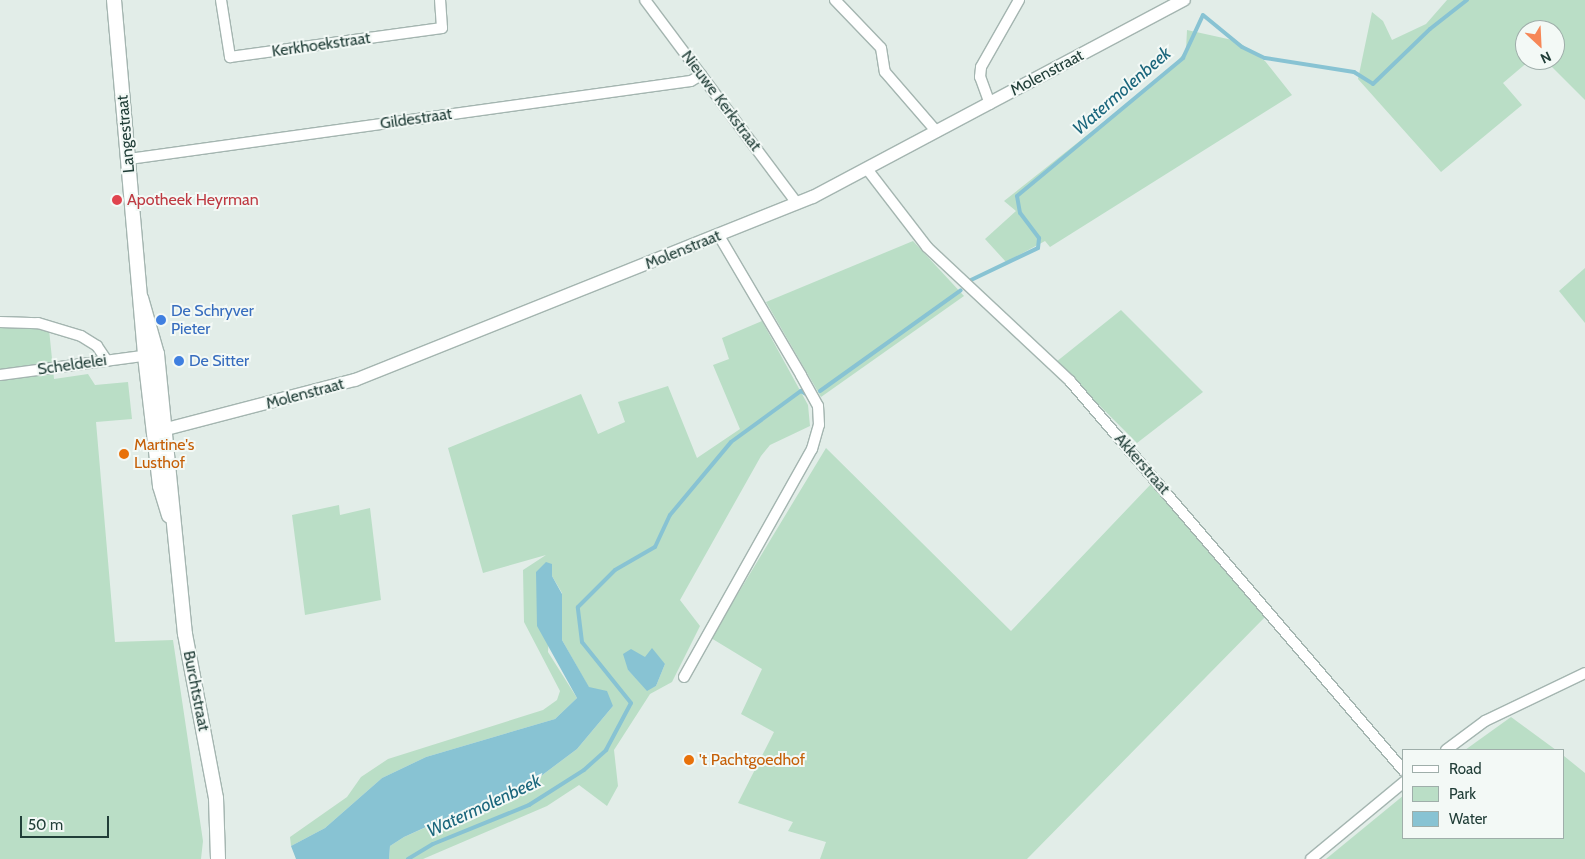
<!DOCTYPE html>
<html>
<head>
<meta charset="utf-8">
<style>
	body { margin:0 }
	#map { position:relative; width:1585px; height:859px; overflow:hidden; background:#e2ede8; font-family:Cabin,sans-serif }
	div>[style] { position:absolute }
	.green>* { inset:0; background:#badec6 }
	.water>* { inset:0; background:#88c3d3 }
	.stream>* { height:4px; margin:-2px; padding:0 2px; transform-origin:2px; border-radius:2px; background:#88c3d3 }
	.roads { filter:drop-shadow(1px 0 #a4b5b0) drop-shadow(-1px 0 #a4b5b0) drop-shadow(0 1px #a4b5b0) drop-shadow(0 -1px #a4b5b0) }
	.minor>* { height:10px; margin:-5px; padding:0 5px; transform-origin:5px; border-radius:5px; background:#fff }
	.tertiary>* { height:12px; margin:-6px; padding:0 6px; transform-origin:6px; border-radius:6px; background:#fff }
	.secondary>* { height:14px; margin:-7px; padding:0 7px; transform-origin:7px; border-radius:7px; background:#fff }
	.dots>* { width:14px; height:14px; translate:-50% -50%; box-sizing:border-box; border:2px solid #f3f9f6; border-radius:50% }
	span { translate:-50% -50%; white-space:nowrap; text-align:center; line-height:1.15; -webkit-text-stroke:4px #f3f9f6; paint-order:stroke }
	.street-label { font-size:16px; color:#213e38 }
	.health-label { font-size:16px; color:#be3a42 }
	.left { translate:0 -50%; text-align:left }
	.shop-label { font-size:16px; color:#366cbe }
	.food-label { font-size:16px; color:#c56008 }
	.water-label { font-size:18px; color:#1a667c; font-style:italic }
	.legend { position:absolute; left:1402px; top:749px; width:162px; height:90px; box-sizing:border-box; background:#f3f9f6; border:1px solid #9faeaa; margin:0; padding:6px 9px; list-style:none; font-size:15px; color:#213e38 }
	.legend li { display:flex; align-items:center; gap:10px; height:25px }
	.legend b { width:25px; border:1px solid #9faeaa }
	.north { position:absolute; left:1515px; top:20px; width:50px; height:50px; box-sizing:border-box; background:#f3f9f6; border:1px solid #9faeaa; border-radius:50%; rotate:155deg; font-size:14px; font-weight:700; line-height:20px; text-align:center; color:#213e38 }
	.north::after { content:''; display:block; margin:auto; width:18px; height:22px; background:#f68757; clip-path:polygon(50% 0,100% 100%,50% 72%,0 100%) }
	.scale { position:absolute; left:20px; top:816px; width:89px; height:22px; box-sizing:border-box; border:2px solid #213e38; border-top:0; padding-left:6px; font-size:15px; line-height:18px; white-space:nowrap; color:#213e38; -webkit-text-stroke:4px #f3f9f6; paint-order:stroke }
</style>
</head>
<body>
<div id="map">
	<div class="green">
		<div style="clip-path:polygon(1447px 0,1585px 0,1585px 100px,1545px 60px,1555px 60px,1555px 30px,1525px 30px,1525px 60px,1530px 60px,1503px 83px,1522px 105px,1441px 172px,1358px 79px,1372px 12px,1383px 21px,1392px 40px,1426px 24px)"></div>
		<div style="clip-path:polygon(1187px 30px,1237px 41px,1265px 61px,1292px 95px,1050px 247px,1045px 241px,1006px 262px,985px 239px,1016px 211px,1004px 201px,1173px 67px,1186px 50px)"></div>
		<div style="clip-path:polygon(913px 241px,964px 296px,821px 397px,766px 302px)"></div>
		<div style="clip-path:polygon(1585px 268px,1585px 323px,1559px 291px)"></div>
		<div style="clip-path:polygon(1121px 310px,1203px 392px,1137px 443px,1056px 362px)"></div>
		<div style="clip-path:polygon(evenodd,762px 321px,808px 405px,810px 426px,770px 445px,761px 456px,680px 600px,700px 626px,672px 682px,650px 694px,614px 750px,618px 786px,607px 806px,579px 785px,547px 806px,423px 859px,389px 859px,390px 846px,404px 837px,485px 801px,498px 804px,513px 797px,577px 749px,613px 706px,589px 688px,562px 640px,562px 593px,552px 576px,548px 652px,577px 698px,555px 719px,426px 757px,382px 778px,325px 828px,291px 846px,290px 837px,347px 797px,361px 777px,388px 759px,543px 710px,557px 700px,560px 691px,524px 622px,523px 570px,546px 555px,483px 573px,448px 448px,581px 394px,598px 434px,625px 422px,618px 402px,668px 386px,697px 458px,740px 429px,713px 365px,729px 359px,722px 338px,762px 321px,645px 658px,665px 664px,656px 686px,647px 690px,628px 670px,645px 658px)"></div>
		<div style="clip-path:polygon(0 327px,49px 329px,54px 379px,88px 374px,95px 385px,128px 382px,132px 419px,96px 422px,115px 642px,173px 640px,203px 841px,201px 859px,0 859px)"></div>
		<div style="clip-path:polygon(826px 448px,1011px 631px,1151px 484px,1266px 616px,1027px 859px,820px 859px,826px 842px,788px 831px,793px 822px,738px 803px,774px 732px,741px 714px,762px 669px,711px 638px)"></div>
		<div style="clip-path:polygon(339px 505px,340px 515px,370px 508px,381px 600px,305px 615px,292px 515px)"></div>
		<div style="clip-path:polygon(1511px 717px,1556px 750px,1465px 750px)"></div>
		<div style="clip-path:polygon(1564px 756px,1585px 773px,1585px 859px,1326px 859px,1404px 795px,1404px 838px,1564px 838px)"></div>
	</div>
	<div class="water">
		<div style="clip-path:polygon(546px 562px,552px 564px,552px 576px,562px 594px,562px 640px,589px 687px,607px 691px,613px 706px,577px 749px,513px 797px,498px 804px,485px 801px,453px 816px,452px 823px,444px 828px,437px 822px,404px 837px,390px 846px,389px 859px,296px 859px,291px 846px,325px 828px,382px 778px,426px 757px,555px 719px,577px 698px,537px 626px,536px 572px)"></div>
		<div style="clip-path:polygon(652px 648px,665px 664px,656px 686px,647px 691px,628px 670px,623px 654px,631px 649px,645px 657px)"></div>
	</div>
	<div class="stream">
		<div style="left:971px;top:280px;width:74px;rotate:-25.5deg"></div>
		<div style="left:1038px;top:248px;width:10px;rotate:-84deg"></div>
		<div style="left:1039px;top:238px;width:31px;rotate:-127deg"></div>
		<div style="left:1020px;top:213px;width:17px;rotate:-100deg"></div>
		<div style="left:1017px;top:196px;width:216px;rotate:-39.7deg"></div>
		<div style="left:1183px;top:58px;width:47px;rotate:-65.1deg"></div>
		<div style="left:1203px;top:15px;width:50px;rotate:39.4deg"></div>
		<div style="left:1242px;top:47px;width:25px;rotate:26deg"></div>
		<div style="left:1265px;top:58px;width:90px;rotate:8.9deg"></div>
		<div style="left:1354px;top:72px;width:22px;rotate:32deg"></div>
		<div style="left:1373px;top:84px;width:79px;rotate:-44deg"></div>
		<div style="left:1430px;top:29px;width:47px;rotate:-38.1deg"></div>
		<div style="left:820px;top:391px;width:173px;rotate:-35.6deg"></div>
		<div style="left:408px;top:859px;width:29px;rotate:-31deg"></div>
		<div style="left:433px;top:844px;width:104px;rotate:-22.1deg"></div>
		<div style="left:529px;top:805px;width:65px;rotate:-32.5deg"></div>
		<div style="left:584px;top:770px;width:30px;rotate:-42deg"></div>
		<div style="left:606px;top:750px;width:53px;rotate:-62deg"></div>
		<div style="left:631px;top:703px;width:78px;rotate:-128.8deg"></div>
		<div style="left:582px;top:642px;width:35px;rotate:-97deg"></div>
		<div style="left:578px;top:607px;width:52px;rotate:-45deg"></div>
		<div style="left:615px;top:570px;width:46px;rotate:-29.9deg"></div>
		<div style="left:655px;top:547px;width:35px;rotate:-65deg"></div>
		<div style="left:670px;top:515px;width:95px;rotate:-50.1deg"></div>
		<div style="left:731px;top:442px;width:87px;rotate:-36.1deg"></div>
		<div style="left:801px;top:391px;width:12px;rotate:31deg"></div>
	</div>
	<div class="roads">
		<div class="minor">
			<div style="left:221px;top:0;width:58px;rotate:81deg"></div>
			<div style="left:230px;top:57px;width:214px;rotate:-7.8deg"></div>
			<div style="left:442px;top:28px;width:28px;rotate:-94deg"></div>
			<div style="left:645px;top:0;width:254px;rotate:53.2deg"></div>
			<div style="left:835px;top:0;width:66px;rotate:46.2deg"></div>
			<div style="left:881px;top:48px;width:24px;rotate:81deg"></div>
			<div style="left:885px;top:72px;width:79px;rotate:49.1deg"></div>
			<div style="left:990px;top:104px;width:29px;rotate:-110deg"></div>
			<div style="left:980px;top:77px;width:10px;rotate:-84deg"></div>
			<div style="left:981px;top:67px;width:77px;rotate:-60.4deg"></div>
			<div style="left:129px;top:159px;width:567px;rotate:-7.9deg"></div>
			<div style="left:691px;top:81px;width:12px;rotate:-31deg"></div>
			<div style="left:867px;top:169px;width:98px;rotate:52.4deg"></div>
			<div style="left:927px;top:247px;width:196px;rotate:43.1deg"></div>
			<div style="left:1070px;top:381px;width:513px;rotate:49.42deg"></div>
			<div style="left:0;top:322px;width:38px;rotate:2deg"></div>
			<div style="left:38px;top:323px;width:45px;rotate:16.8deg"></div>
			<div style="left:81px;top:336px;width:19px;rotate:32deg"></div>
			<div style="left:97px;top:346px;width:18px;rotate:56deg"></div>
			<div style="left:0;top:375px;width:151px;rotate:-7.6deg"></div>
			<div style="left:684px;top:677px;width:261px;rotate:-60.7deg"></div>
			<div style="left:812px;top:449px;width:25px;rotate:-74deg"></div>
			<div style="left:819px;top:425px;width:19px;rotate:-93deg"></div>
			<div style="left:818px;top:406px;width:35px;rotate:-119deg"></div>
			<div style="left:801px;top:375px;width:161px;rotate:-120.5deg"></div>
			<div style="left:1446px;top:750px;width:49px;rotate:-36.6deg"></div>
			<div style="left:1485px;top:721px;width:111px;rotate:-25.6deg"></div>
			<div style="left:1311px;top:859px;width:121px;rotate:-39.6deg"></div>
		</div>
		<div class="tertiary">
			<div style="left:155px;top:432px;width:207px;rotate:-14.6deg"></div>
			<div style="left:355px;top:380px;width:493px;rotate:-21.8deg"></div>
			<div style="left:813px;top:197px;width:420px;rotate:-28deg"></div>
		</div>
		<div class="secondary">
			<div style="left:114px;top:0;width:357px;rotate:85deg"></div>
			<div style="left:145px;top:356px;width:131px;rotate:83.4deg"></div>
			<div style="left:160px;top:486px;width:31px;rotate:73deg"></div>
			<div style="left:141px;top:298px;width:58px;rotate:74.1deg"></div>
			<div style="left:157px;top:354px;width:281px;rotate:84.3deg"></div>
			<div style="left:185px;top:634px;width:167px;rotate:79.3deg"></div>
			<div style="left:216px;top:798px;width:61px;rotate:88.1deg"></div>
		</div>
	</div>
	<div class="dots">
		<div style="left:117px;top:200px;background:#e0444e"></div>
		<div style="left:161px;top:320px;background:#3f7fe0"></div>
		<div style="left:179px;top:361px;background:#3f7fe0"></div>
		<div style="left:124px;top:454px;background:#e8710a"></div>
		<div style="left:689px;top:760px;background:#e8710a"></div>
	</div>
	<div class="street-label">
		<span style="left:321px;top:45px;rotate:-8deg">Kerkhoekstraat</span>
		<span style="left:1047px;top:73px;rotate:-28deg">Molenstraat</span>
		<span style="left:721px;top:101px;rotate:53deg">Nieuwe Kerkstraat</span>
		<span style="left:416px;top:119px;rotate:-8deg">Gildestraat</span>
		<span style="left:126px;top:134px;rotate:-95deg">Langestraat</span>
		<span style="left:683px;top:250px;rotate:-22deg">Molenstraat</span>
		<span style="left:72px;top:365px;rotate:-8deg">Scheldelei</span>
		<span style="left:305px;top:394px;rotate:-15deg">Molenstraat</span>
		<span style="left:1142px;top:464px;rotate:49deg">Akkerstraat</span>
		<span style="left:196px;top:691px;rotate:79deg">Burchtstraat</span>
	</div>
	<div class="health-label">
		<span class="left" style="left:127px;top:200px">Apotheek Heyrman</span>
	</div>
	<div class="shop-label">
		<span class="left" style="left:171px;top:320px">De Schryver<br>Pieter</span>
		<span class="left" style="left:189px;top:361px">De Sitter</span>
	</div>
	<div class="food-label">
		<span class="left" style="left:134px;top:454px">Martine's<br>Lusthof</span>
		<span class="left" style="left:699px;top:760px">'t Pachtgoedhof</span>
	</div>
	<div class="water-label">
		<span style="left:1122px;top:91px;rotate:-41deg">Watermolenbeek</span>
		<span style="left:484px;top:806px;rotate:-25deg">Watermolenbeek</span>
	</div>
	<ul class="legend">
	<li><b style="height:6px;background:#fff"></b>Road</li>
	<li><b style="height:14px;background:#badec6"></b>Park</li>
	<li><b style="height:14px;background:#88c3d3"></b>Water</li>
	</ul>
	<div class="north">N</div>
	<div class="scale">50 m</div>
</div>
</body>
</html>
